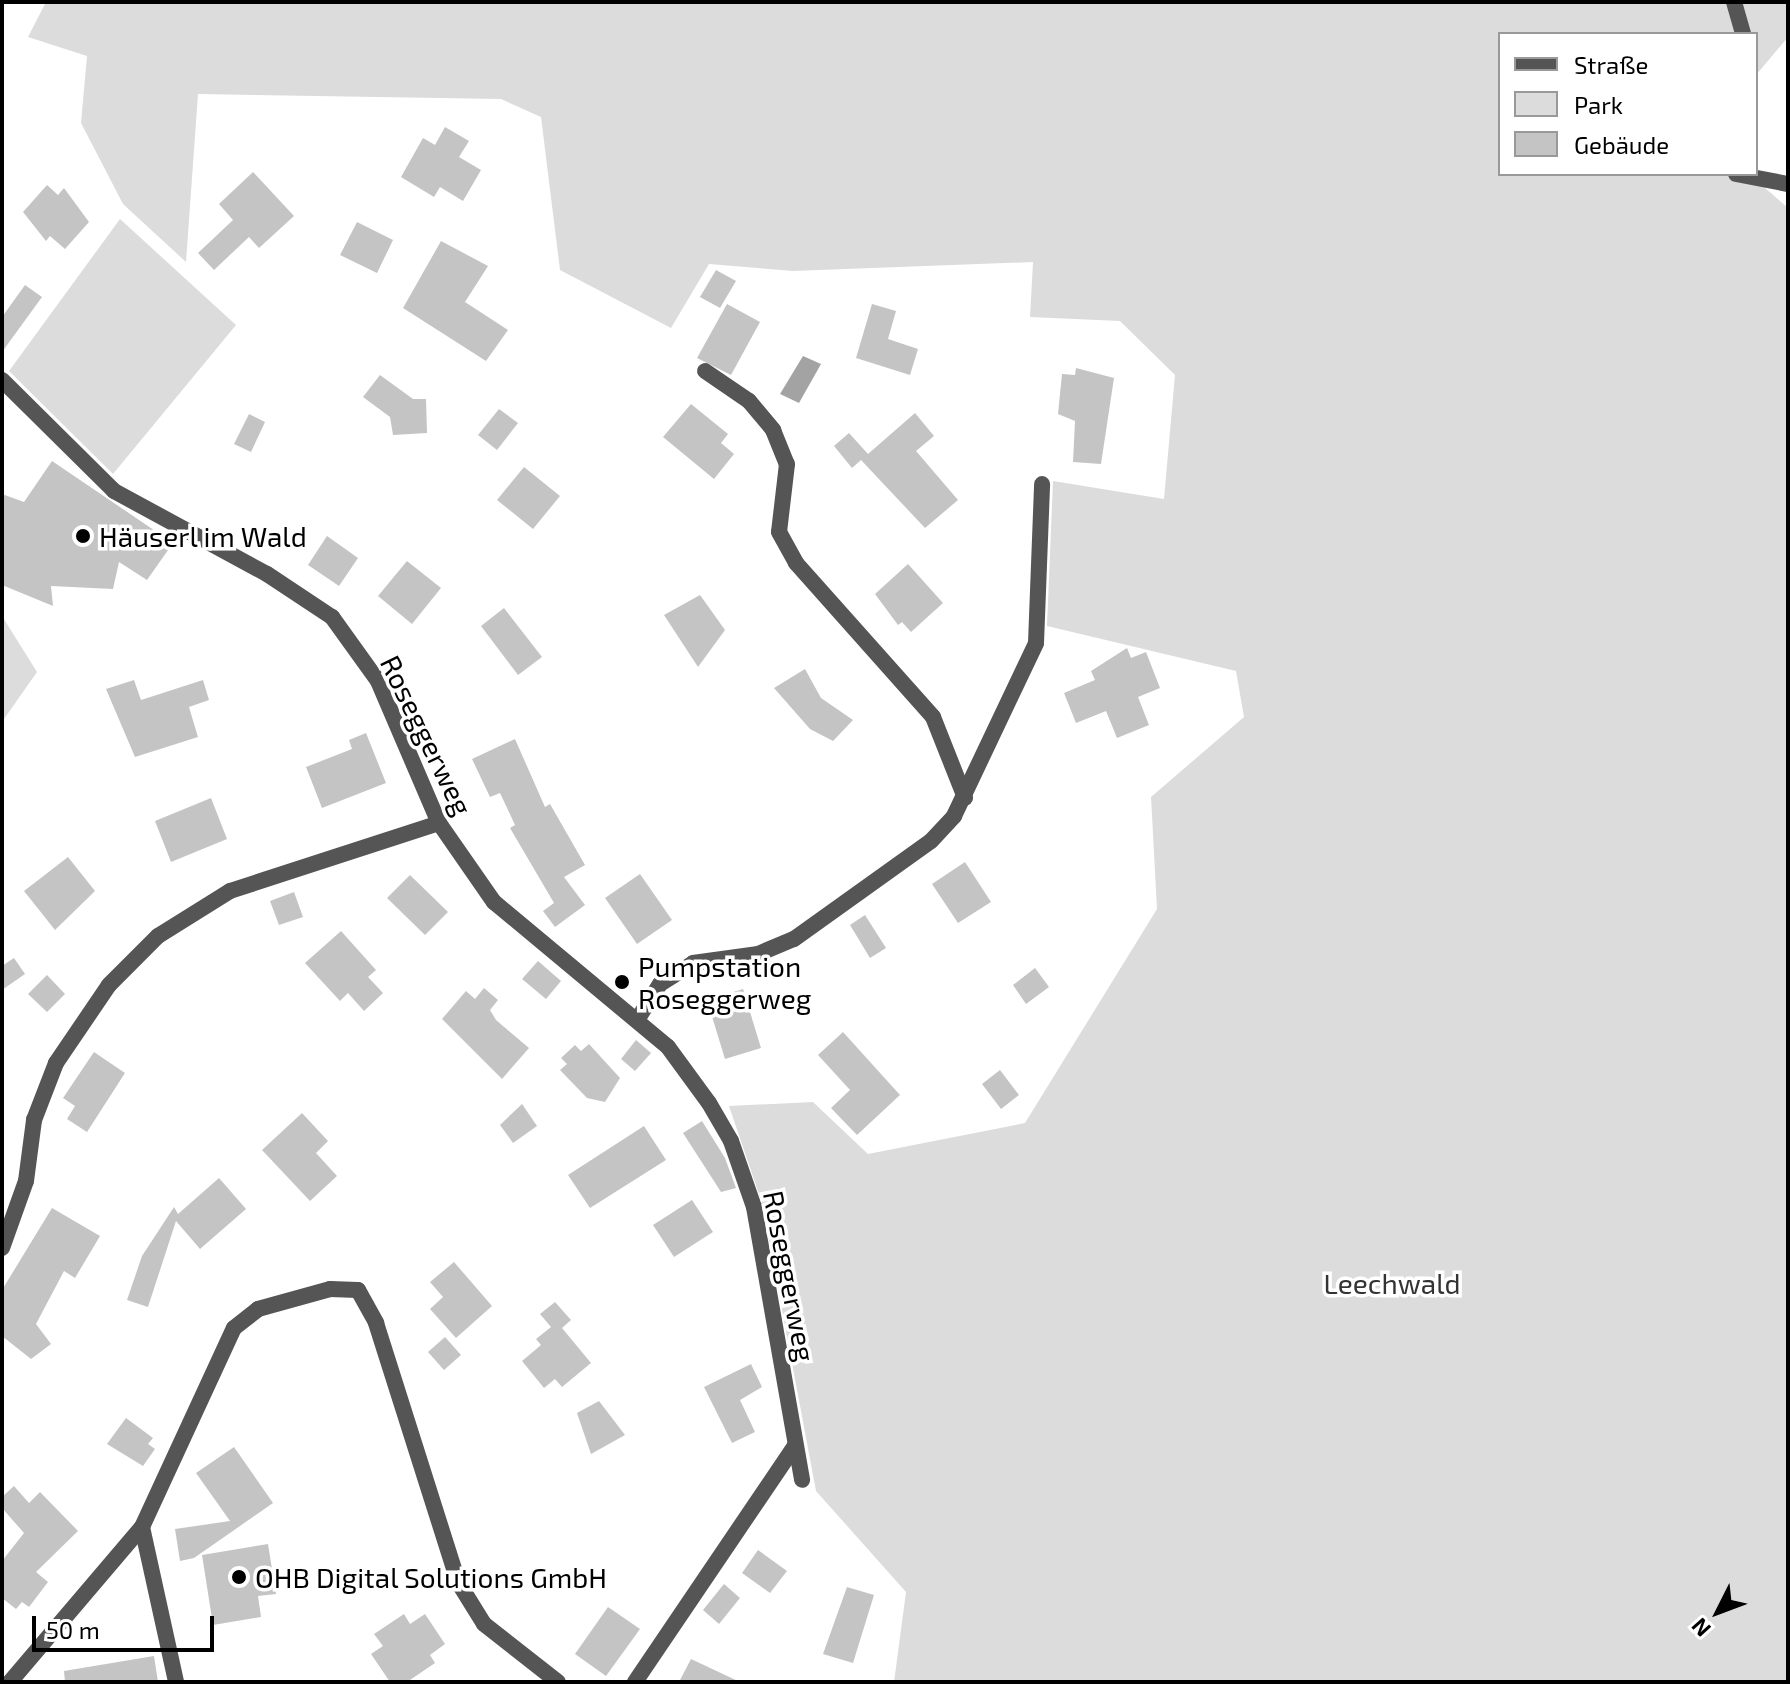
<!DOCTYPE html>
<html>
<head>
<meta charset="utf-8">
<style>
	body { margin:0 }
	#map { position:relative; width:1790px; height:1684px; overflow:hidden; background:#fff; font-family:"Exo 2",sans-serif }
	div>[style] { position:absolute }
	.green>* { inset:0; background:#dcdcdc }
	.water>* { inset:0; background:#a3a3a3 }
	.building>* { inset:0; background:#c4c4c4 }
	.minor>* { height:16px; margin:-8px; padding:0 8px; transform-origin:8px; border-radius:8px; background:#555 }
	.dots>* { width:22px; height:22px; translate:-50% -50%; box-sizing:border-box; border:4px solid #fff; border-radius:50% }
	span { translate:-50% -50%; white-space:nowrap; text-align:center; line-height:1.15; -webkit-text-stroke:7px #fff; paint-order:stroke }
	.poi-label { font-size:28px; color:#000 }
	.left { translate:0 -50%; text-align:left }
	.street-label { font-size:28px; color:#000 }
	.park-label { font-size:28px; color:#333 }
	.frame { position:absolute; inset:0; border:4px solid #000; pointer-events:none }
	.legend { position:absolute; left:1498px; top:32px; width:260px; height:144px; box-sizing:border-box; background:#fff; border:2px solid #999; margin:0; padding:10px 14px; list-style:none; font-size:24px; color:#000 }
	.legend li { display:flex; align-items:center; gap:16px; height:40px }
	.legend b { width:40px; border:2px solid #999 }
	.north { position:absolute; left:1678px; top:1572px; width:80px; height:80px; -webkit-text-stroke:6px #fff; paint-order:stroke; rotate:228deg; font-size:22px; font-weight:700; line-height:32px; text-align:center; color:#000 }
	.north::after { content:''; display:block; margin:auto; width:28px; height:36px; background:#000; clip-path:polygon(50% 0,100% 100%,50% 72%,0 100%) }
	.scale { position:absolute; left:32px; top:1616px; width:182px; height:36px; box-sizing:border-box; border:4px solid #000; border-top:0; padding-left:10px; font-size:24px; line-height:28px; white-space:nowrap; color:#000; -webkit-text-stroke:6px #fff; paint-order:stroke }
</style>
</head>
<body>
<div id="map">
	<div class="green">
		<div style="clip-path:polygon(46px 2px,1788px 2px,1788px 37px,1756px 75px,1756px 34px,1500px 34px,1500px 174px,1749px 174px,1788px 208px,1788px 1682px,894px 1682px,906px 1592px,816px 1491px,762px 1203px,729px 1106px,813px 1102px,868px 1154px,1025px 1123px,1157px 909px,1151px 797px,1244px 717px,1236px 671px,1047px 626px,1053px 481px,1164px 499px,1175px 375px,1120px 321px,1030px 317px,1033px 262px,793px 271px,709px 264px,671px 328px,560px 270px,541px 117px,501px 99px,198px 94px,186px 262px,123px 204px,81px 123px,87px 56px,28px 37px)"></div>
		<div style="clip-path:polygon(120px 219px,236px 325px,113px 474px,9px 371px)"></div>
		<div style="clip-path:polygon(2px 616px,37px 672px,4px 719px,2px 718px)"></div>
	</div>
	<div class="water">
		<div style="clip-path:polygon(803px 356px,821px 364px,799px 403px,780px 394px)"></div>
	</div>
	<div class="building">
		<div style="clip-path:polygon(445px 127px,469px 141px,459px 157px,481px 170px,463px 201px,440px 187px,434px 197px,401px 177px,423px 138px,435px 145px)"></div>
		<div style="clip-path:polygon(253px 172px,294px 216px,259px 248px,249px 237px,214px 270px,198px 253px,233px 220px,219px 204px)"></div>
		<div style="clip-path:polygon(47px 185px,58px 195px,64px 188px,89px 222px,65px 249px,50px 236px,46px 241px,23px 212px)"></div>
		<div style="clip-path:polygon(357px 222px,393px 240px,377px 273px,340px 255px)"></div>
		<div style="clip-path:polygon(441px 241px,488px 266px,465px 302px,508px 330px,486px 361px,403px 308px)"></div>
		<div style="clip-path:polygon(716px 270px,736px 281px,720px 308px,700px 297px)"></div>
		<div style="clip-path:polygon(25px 285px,42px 297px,2px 352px,2px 317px)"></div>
		<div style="clip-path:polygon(727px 304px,760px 322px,731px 375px,697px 358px)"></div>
		<div style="clip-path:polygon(872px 304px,896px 311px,888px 339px,918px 349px,910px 375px,856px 358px)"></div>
		<div style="clip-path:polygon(1076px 368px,1114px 378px,1101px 464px,1073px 462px,1075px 421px,1058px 414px,1062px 374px,1075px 375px)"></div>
		<div style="clip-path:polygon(380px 375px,413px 399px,426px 399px,427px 433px,393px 435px,390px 417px,363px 397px)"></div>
		<div style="clip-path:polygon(691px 404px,728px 434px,721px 443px,734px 454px,714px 479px,663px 437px)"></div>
		<div style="clip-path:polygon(499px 409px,518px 423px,497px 450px,478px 435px)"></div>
		<div style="clip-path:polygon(915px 413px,934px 436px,916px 451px,958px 500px,925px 528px,861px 460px,852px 468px,834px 446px,849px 433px,868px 454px)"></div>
		<div style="clip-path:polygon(249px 414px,265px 422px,251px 452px,234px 444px)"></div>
		<div style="clip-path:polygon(52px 461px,173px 543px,147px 580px,119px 562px,113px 589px,51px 586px,53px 606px,2px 585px,2px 494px,24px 502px)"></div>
		<div style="clip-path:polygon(524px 467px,560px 496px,533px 529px,497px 500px)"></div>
		<div style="clip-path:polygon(327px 536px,358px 558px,339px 586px,308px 565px)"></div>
		<div style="clip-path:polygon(407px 561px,441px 588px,412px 624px,378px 596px)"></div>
		<div style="clip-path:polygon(908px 564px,943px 603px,911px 632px,902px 622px,898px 625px,875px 594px)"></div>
		<div style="clip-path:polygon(700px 595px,725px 630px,698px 667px,664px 615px)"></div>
		<div style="clip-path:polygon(504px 608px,542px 657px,518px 675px,481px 626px)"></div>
		<div style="clip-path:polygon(1127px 648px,1131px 658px,1146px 652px,1160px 688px,1138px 697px,1149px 725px,1117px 738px,1106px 711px,1076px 723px,1064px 693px,1095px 680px,1091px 671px)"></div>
		<div style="clip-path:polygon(805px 669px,821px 698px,853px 720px,833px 741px,810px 729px,774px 688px)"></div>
		<div style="clip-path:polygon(134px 680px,141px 700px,203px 680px,209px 700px,189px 707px,198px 737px,135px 757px,106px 689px)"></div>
		<div style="clip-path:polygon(366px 733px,386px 783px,322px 808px,306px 767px,352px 749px,349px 740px)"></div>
		<div style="clip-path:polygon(515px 739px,545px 807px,550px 804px,585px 865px,564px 877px,585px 905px,555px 927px,543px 911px,554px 903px,510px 828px,515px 825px,500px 793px,490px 797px,472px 759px)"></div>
		<div style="clip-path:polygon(211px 798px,227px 839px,171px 862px,155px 821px)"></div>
		<div style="clip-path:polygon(68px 857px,95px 891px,55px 930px,24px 891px)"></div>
		<div style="clip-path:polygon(965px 862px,991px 902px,958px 923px,932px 884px)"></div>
		<div style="clip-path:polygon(640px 874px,672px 920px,637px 944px,605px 898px)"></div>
		<div style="clip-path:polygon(410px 875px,448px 912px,425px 935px,387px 898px)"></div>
		<div style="clip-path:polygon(294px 892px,303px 917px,279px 925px,270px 901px)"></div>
		<div style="clip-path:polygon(865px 915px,886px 948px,870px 958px,850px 925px)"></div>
		<div style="clip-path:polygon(341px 931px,376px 970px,368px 977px,383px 993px,364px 1011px,348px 993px,340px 1001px,305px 963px)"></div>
		<div style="clip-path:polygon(14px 958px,25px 974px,2px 990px,2px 966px)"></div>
		<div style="clip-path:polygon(538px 961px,561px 981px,546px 999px,522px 979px)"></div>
		<div style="clip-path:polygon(1035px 968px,1049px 987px,1026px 1004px,1013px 985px)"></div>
		<div style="clip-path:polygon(47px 975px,65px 994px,47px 1012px,28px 994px)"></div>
		<div style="clip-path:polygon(484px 988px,498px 1000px,490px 1010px,496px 1020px,529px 1048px,502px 1079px,442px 1019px,466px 991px,475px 999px)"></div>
		<div style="clip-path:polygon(743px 989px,761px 1048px,725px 1059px,707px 1000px)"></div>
		<div style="clip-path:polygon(843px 1032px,900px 1095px,857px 1135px,831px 1108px,850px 1090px,818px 1055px)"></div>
		<div style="clip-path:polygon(636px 1040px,651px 1053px,635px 1071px,621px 1059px)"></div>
		<div style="clip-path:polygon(589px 1044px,620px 1078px,605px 1102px,587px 1098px,560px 1070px,567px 1064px,561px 1058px,575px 1045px,581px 1051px)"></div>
		<div style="clip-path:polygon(94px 1052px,125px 1073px,87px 1132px,67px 1119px,75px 1106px,63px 1098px)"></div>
		<div style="clip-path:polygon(1000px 1070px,1019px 1095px,1001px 1109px,982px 1084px)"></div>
		<div style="clip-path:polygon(522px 1104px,537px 1126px,513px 1143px,500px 1125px)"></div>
		<div style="clip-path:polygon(302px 1113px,328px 1141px,316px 1153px,337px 1176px,310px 1201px,262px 1150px)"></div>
		<div style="clip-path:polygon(702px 1121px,725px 1158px,736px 1188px,721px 1192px,683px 1133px)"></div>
		<div style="clip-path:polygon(644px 1126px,666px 1160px,590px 1208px,568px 1175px)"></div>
		<div style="clip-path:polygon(219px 1178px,246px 1209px,200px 1249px,176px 1221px,148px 1307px,127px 1300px,142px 1256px,174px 1207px,178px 1214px)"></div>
		<div style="clip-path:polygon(692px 1200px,713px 1232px,674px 1257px,653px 1225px)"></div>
		<div style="clip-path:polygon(52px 1208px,100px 1236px,75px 1278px,64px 1271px,36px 1324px,51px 1344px,31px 1359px,2px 1336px,2px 1290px)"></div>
		<div style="clip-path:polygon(454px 1262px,492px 1306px,456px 1338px,430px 1309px,443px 1297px,430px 1282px)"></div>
		<div style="clip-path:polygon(555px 1302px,571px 1320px,562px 1328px,591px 1363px,562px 1387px,555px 1379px,544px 1388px,522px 1361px,541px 1345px,536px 1339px,551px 1327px,540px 1314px)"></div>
		<div style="clip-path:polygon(445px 1337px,461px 1355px,444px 1370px,428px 1352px)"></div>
		<div style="clip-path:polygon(751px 1364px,762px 1387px,740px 1400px,755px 1432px,732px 1443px,704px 1387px)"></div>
		<div style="clip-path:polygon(599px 1401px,625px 1435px,591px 1454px,577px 1413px)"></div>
		<div style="clip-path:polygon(126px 1418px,153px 1438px,148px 1444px,155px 1449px,143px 1466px,107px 1444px)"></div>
		<div style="clip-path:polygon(234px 1447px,273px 1503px,194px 1558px,180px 1561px,175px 1529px,230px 1521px,196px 1473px)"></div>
		<div style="clip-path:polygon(14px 1486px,29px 1503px,40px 1492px,78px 1531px,36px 1572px,48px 1582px,29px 1607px,22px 1602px,16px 1609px,2px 1598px,2px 1561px,24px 1533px,2px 1508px,2px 1497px)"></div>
		<div style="clip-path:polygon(268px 1544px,276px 1594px,258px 1596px,261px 1617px,213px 1625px,202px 1555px)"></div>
		<div style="clip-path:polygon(758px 1550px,787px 1571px,770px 1593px,742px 1573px)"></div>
		<div style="clip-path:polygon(724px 1584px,740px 1598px,719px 1624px,703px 1610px)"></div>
		<div style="clip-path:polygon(847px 1587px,874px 1595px,853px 1663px,823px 1654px)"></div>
		<div style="clip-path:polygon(608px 1607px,640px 1629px,606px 1676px,575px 1654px)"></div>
		<div style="clip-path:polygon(404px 1614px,410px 1624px,425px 1614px,445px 1644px,430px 1655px,435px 1663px,407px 1682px,390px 1682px,371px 1654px,383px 1646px,374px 1634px)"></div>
		<div style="clip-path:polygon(154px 1656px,158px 1682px,65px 1682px,64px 1671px)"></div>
		<div style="clip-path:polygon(691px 1659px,740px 1682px,679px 1682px)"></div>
	</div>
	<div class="minor">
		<div style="left:1734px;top:2px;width:33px;rotate:74deg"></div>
		<div style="left:1736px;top:174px;width:53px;rotate:10.9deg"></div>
		<div style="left:705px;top:371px;width:53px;rotate:34.3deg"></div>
		<div style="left:749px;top:401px;width:38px;rotate:50deg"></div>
		<div style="left:773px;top:430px;width:37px;rotate:68deg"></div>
		<div style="left:787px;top:464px;width:68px;rotate:96.7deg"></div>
		<div style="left:779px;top:532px;width:35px;rotate:61deg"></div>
		<div style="left:796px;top:563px;width:206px;rotate:48.3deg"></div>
		<div style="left:933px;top:717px;width:87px;rotate:68.4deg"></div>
		<div style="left:2px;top:380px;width:158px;rotate:44.7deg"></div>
		<div style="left:114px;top:491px;width:174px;rotate:28.5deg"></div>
		<div style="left:267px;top:574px;width:78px;rotate:33.5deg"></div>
		<div style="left:332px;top:617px;width:79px;rotate:54.3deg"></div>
		<div style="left:378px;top:681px;width:155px;rotate:66.8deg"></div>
		<div style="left:439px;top:823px;width:96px;rotate:55.2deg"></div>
		<div style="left:494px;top:902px;width:226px;rotate:39.8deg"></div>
		<div style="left:668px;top:1047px;width:69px;rotate:53.8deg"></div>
		<div style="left:709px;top:1103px;width:44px;rotate:59.9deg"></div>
		<div style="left:731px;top:1141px;width:70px;rotate:70.8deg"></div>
		<div style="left:754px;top:1207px;width:277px;rotate:80deg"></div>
		<div style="left:637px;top:1020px;width:43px;rotate:-57.4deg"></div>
		<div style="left:660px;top:984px;width:39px;rotate:-32deg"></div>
		<div style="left:693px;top:963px;width:66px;rotate:-7.9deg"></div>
		<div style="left:758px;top:954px;width:39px;rotate:-23deg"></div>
		<div style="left:794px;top:939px;width:168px;rotate:-35.6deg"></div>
		<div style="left:931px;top:841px;width:34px;rotate:-47deg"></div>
		<div style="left:954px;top:816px;width:191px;rotate:-64.6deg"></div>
		<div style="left:1036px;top:643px;width:159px;rotate:-87.8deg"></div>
		<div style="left:2px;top:1248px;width:71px;rotate:-70.3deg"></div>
		<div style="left:26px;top:1181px;width:62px;rotate:-82.5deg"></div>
		<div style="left:34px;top:1120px;width:61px;rotate:-68.9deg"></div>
		<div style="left:56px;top:1063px;width:94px;rotate:-55.8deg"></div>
		<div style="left:109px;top:985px;width:69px;rotate:-45deg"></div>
		<div style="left:158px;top:936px;width:85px;rotate:-32deg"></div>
		<div style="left:230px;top:891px;width:220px;rotate:-18deg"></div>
		<div style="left:142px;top:1527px;width:159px;rotate:77.6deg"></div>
		<div style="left:10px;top:1682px;width:204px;rotate:-49.6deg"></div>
		<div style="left:142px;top:1527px;width:219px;rotate:-65.2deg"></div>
		<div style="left:234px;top:1328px;width:31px;rotate:-38deg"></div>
		<div style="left:258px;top:1309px;width:75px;rotate:-15.5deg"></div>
		<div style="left:330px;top:1289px;width:28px;rotate:2deg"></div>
		<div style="left:358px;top:1290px;width:38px;rotate:61deg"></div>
		<div style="left:376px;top:1323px;width:272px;rotate:72.4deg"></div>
		<div style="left:458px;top:1582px;width:49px;rotate:58.2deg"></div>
		<div style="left:484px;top:1624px;width:94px;rotate:38.1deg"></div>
		<div style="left:635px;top:1682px;width:285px;rotate:-55.9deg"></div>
	</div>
	<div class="dots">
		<div style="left:83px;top:536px;background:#000"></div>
		<div style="left:622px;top:982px;background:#000"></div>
		<div style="left:239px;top:1577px;background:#000"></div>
	</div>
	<div class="poi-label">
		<span class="left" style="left:99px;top:536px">Häuserl im Wald</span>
		<span class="left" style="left:638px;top:982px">Pumpstation<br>Roseggerweg</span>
		<span class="left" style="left:255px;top:1577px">OHB Digital Solutions GmbH</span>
	</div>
	<div class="street-label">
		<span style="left:427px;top:735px;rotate:64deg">Roseggerweg</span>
		<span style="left:790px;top:1276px;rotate:79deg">Roseggerweg</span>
	</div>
	<div class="park-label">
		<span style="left:1392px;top:1283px">Leechwald</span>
	</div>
	<div class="frame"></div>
	<ul class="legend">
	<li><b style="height:10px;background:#555"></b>Straße</li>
	<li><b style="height:22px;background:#dcdcdc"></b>Park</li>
	<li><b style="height:22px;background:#c4c4c4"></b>Gebäude</li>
	</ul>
	<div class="north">N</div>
	<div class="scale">50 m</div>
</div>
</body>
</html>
